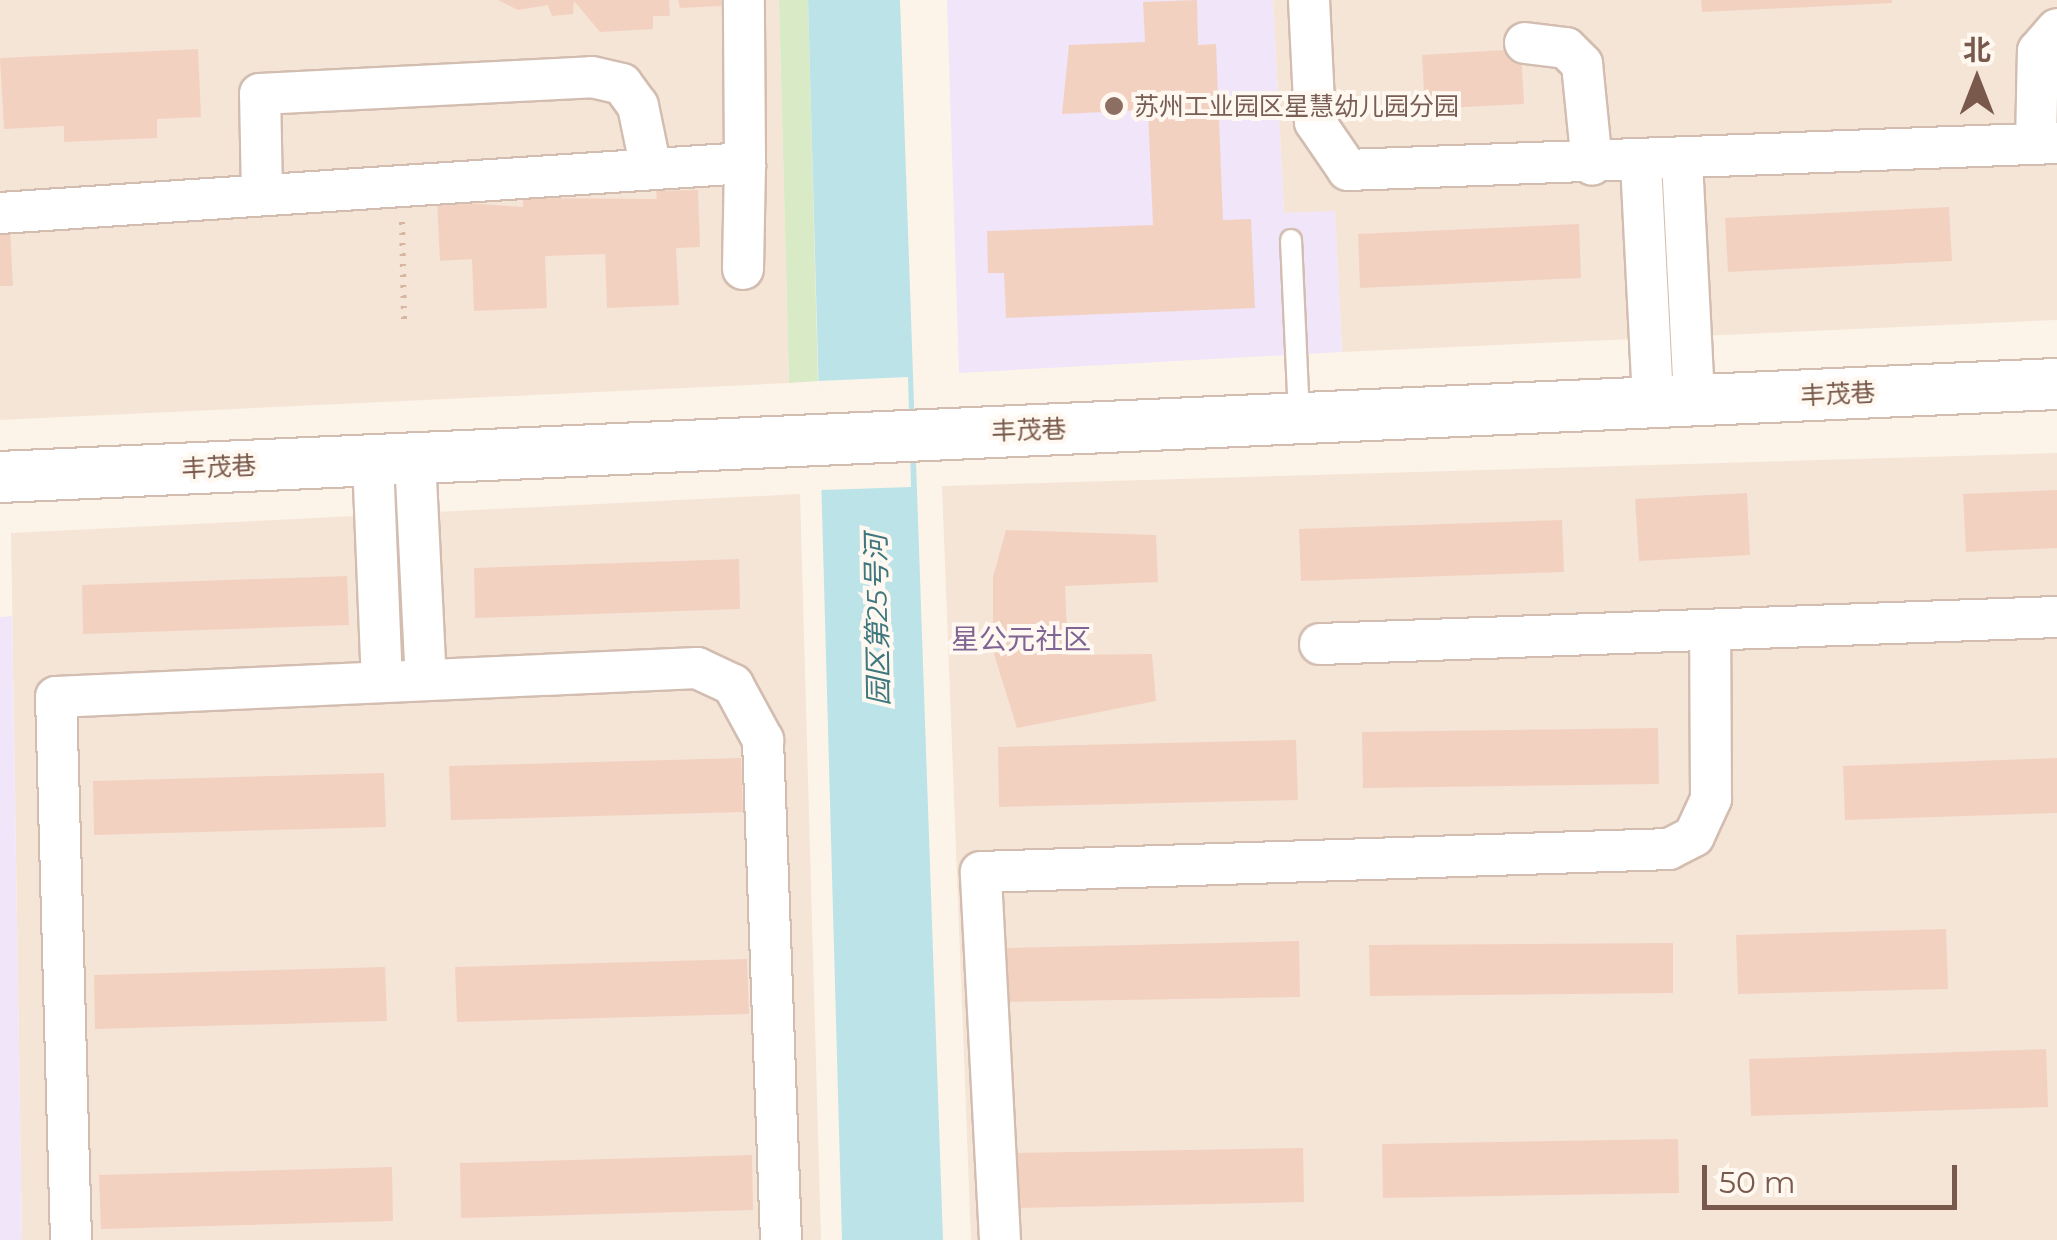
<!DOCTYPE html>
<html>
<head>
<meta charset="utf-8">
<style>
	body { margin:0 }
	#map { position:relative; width:2057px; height:1240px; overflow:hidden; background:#fdf4e9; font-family:Montserrat,"Noto Sans SC",sans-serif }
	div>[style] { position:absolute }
	.residential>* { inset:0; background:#f5e5d7 }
	.education>* { inset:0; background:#f1e5fa }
	.green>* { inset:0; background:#d8ebc6 }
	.water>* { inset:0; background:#bce4e8 }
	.pier>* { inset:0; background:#fdf4e9 }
	.building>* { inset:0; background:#f3d1c0 }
	.path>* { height:6px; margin-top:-3px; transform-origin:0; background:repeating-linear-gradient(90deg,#d9b4a2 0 2.5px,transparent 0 10.5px) }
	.roads { filter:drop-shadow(2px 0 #d2bdb0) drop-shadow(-2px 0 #d2bdb0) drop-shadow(0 2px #d2bdb0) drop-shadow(0 -2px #d2bdb0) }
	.service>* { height:20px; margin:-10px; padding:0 10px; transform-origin:10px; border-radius:10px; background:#fff }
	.minor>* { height:40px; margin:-20px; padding:0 20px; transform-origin:20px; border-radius:20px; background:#fff }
	.tertiary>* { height:50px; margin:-25px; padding:0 25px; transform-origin:25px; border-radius:25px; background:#fff }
	.dots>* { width:28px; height:28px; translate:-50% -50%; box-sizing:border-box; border:5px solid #fff8f0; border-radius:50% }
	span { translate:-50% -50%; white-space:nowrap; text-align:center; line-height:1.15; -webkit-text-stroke:8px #fff8f0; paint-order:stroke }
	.education-label { font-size:25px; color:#785e54 }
	.left { translate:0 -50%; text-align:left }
	.street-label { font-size:25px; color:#78594b }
	.water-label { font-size:28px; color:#3e777e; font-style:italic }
	.neighbourhood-label { font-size:28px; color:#806494 }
	.north { position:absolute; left:1927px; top:30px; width:100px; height:100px; -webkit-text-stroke:8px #fff8f0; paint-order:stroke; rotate:0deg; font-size:28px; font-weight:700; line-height:40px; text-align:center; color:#78594b }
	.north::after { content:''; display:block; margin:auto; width:35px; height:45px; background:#78594b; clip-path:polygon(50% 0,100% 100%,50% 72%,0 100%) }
	.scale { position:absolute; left:1702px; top:1165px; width:255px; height:45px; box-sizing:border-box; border:5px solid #78594b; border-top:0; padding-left:12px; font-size:30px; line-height:35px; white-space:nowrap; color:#78594b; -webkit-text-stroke:8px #fff8f0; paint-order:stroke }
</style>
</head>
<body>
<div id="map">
	<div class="residential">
		<div style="clip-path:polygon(0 0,779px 0,789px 383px,0 420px)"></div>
		<div style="clip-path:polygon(1273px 0,2057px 0,2057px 320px,1342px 352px,1335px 212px,1284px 213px)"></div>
		<div style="clip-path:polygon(2057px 453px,2057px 1240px,971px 1240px,942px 486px)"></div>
		<div style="clip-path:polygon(800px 494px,821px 1240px,22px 1240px,11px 533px)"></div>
	</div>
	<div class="education">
		<div style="clip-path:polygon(947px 0,1273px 0,1284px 213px,1335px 211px,1342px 352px,959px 373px)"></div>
		<div style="clip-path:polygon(12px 616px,22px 1240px,0 1240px,0 617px)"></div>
	</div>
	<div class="green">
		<div style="clip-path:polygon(779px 0,808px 0,818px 381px,789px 383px)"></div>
	</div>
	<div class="water">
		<div style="clip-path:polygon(808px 0,900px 0,943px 1240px,842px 1240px)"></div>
	</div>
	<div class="pier">
		<div style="clip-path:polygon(908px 377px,911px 487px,821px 490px,818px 381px)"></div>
	</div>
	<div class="building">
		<div style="clip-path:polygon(498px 0,669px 0,670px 16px,653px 16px,653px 29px,600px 32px,574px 1px,573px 14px,552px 16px,548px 5px,518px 10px)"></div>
		<div style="clip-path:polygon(678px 0,721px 0,721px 6px,680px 8px)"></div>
		<div style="clip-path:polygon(1197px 0,1198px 45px,1216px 44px,1223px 220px,1251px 219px,1255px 308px,1006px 318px,1004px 273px,988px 273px,987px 231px,1153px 225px,1148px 110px,1062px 114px,1069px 45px,1145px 42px,1143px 2px)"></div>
		<div style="clip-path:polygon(1701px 0,1892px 0,1892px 3px,1702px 12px)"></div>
		<div style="clip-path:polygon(198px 49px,201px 117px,157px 119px,157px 138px,64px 142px,64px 126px,4px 129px,0 58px)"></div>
		<div style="clip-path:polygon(1521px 49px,1524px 104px,1425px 109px,1422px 55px)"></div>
		<div style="clip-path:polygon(698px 190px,700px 247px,676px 248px,679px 305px,607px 308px,605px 254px,545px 256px,547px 308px,474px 311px,472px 259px,440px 261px,437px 201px,523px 207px,523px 198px,657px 199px,656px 191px)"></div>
		<div style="clip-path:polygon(1949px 207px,1952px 261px,1728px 272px,1725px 218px)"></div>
		<div style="clip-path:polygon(1579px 224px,1581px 278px,1360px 288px,1358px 234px)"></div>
		<div style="clip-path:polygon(10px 227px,13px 286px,0 286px,0 228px)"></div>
		<div style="clip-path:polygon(2057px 490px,2057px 548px,1966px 552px,1963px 494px)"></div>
		<div style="clip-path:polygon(1747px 493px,1750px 555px,1639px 561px,1635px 499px)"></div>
		<div style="clip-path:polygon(1562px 520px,1564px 572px,1301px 581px,1299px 529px)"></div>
		<div style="clip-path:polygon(1006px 530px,1156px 535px,1158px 582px,1065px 586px,1068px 655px,1152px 654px,1156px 701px,1017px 728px,993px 651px,993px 577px)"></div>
		<div style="clip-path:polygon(739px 559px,740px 609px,475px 618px,474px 568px)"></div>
		<div style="clip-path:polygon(347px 576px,349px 625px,83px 634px,82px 585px)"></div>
		<div style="clip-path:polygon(1658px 728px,1659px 784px,1363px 788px,1362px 732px)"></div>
		<div style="clip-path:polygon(1296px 740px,1298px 800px,999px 807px,998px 747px)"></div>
		<div style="clip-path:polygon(741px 758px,743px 812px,451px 820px,449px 766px)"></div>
		<div style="clip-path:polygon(2057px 758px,2057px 813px,1845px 820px,1843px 766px)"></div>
		<div style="clip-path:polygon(384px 773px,386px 827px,94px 835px,93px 781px)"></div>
		<div style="clip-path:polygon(1946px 929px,1948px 989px,1738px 994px,1736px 935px)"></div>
		<div style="clip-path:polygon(1299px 941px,1300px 997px,1007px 1002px,1006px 948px)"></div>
		<div style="clip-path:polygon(1673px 943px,1673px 993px,1370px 996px,1369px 945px)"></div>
		<div style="clip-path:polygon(747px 959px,749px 1014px,457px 1022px,455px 967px)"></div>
		<div style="clip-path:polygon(385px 967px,387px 1021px,95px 1029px,94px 975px)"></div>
		<div style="clip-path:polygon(2046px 1049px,2048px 1107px,1751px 1116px,1749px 1059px)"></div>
		<div style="clip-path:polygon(1678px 1139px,1679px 1193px,1383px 1198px,1382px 1144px)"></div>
		<div style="clip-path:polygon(1303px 1148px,1304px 1202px,1011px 1208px,1010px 1153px)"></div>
		<div style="clip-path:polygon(752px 1155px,753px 1210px,461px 1218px,460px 1163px)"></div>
		<div style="clip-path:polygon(392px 1167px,393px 1221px,101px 1229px,99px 1175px)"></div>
	</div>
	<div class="path">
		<div style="left:402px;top:222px;width:99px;rotate:88.8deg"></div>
	</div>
	<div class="roads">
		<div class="service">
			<div style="left:1291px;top:240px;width:178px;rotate:87.4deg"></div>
		</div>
		<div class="minor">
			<div style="left:1309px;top:0;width:122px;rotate:87.2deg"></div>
			<div style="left:1315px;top:122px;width:58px;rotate:55.5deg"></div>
			<div style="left:1348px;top:170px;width:710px;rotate:-2.18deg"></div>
			<div style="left:1525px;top:43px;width:41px;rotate:7deg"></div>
			<div style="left:1566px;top:48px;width:23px;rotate:45deg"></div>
			<div style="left:1582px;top:64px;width:101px;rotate:84.3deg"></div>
			<div style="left:2036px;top:144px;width:93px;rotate:-88.8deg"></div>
			<div style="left:2038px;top:51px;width:29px;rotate:-49deg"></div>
			<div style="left:1682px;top:161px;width:240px;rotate:87.1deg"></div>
			<div style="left:1641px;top:163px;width:240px;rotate:87.1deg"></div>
			<div style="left:262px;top:195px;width:101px;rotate:-91.1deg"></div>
			<div style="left:260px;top:94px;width:332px;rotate:-2.9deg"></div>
			<div style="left:592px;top:77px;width:31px;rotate:13deg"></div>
			<div style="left:622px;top:84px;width:27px;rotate:54deg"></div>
			<div style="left:638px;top:106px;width:64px;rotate:78.3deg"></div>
			<div style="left:0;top:213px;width:747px;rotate:-3.84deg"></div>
			<div style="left:745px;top:163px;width:163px;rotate:-90.4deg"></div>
			<div style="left:743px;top:269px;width:106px;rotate:-88.9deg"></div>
			<div style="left:415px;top:458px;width:222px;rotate:87.2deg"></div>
			<div style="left:373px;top:460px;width:222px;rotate:87.7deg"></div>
			<div style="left:1320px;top:644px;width:737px;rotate:-2.1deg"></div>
			<div style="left:71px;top:1240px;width:543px;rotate:-91.58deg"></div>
			<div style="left:56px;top:697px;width:642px;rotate:-2.59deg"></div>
			<div style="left:697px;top:668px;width:40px;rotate:25deg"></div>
			<div style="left:733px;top:685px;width:63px;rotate:61.4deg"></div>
			<div style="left:763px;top:740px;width:500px;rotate:87.94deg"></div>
			<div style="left:1000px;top:1240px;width:368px;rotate:-93deg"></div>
			<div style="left:981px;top:872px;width:688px;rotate:-1.91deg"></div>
			<div style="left:1669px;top:849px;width:28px;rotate:-27deg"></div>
			<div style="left:1694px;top:836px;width:41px;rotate:-65.3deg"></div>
			<div style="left:1711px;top:799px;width:169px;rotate:-90.3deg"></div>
		</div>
		<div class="tertiary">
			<div style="left:0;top:477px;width:2059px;rotate:-2.59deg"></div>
		</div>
	</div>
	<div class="dots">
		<div style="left:1114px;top:106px;background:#8d6e63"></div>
	</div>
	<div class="education-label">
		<span class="left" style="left:1134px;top:106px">苏州工业园区星慧幼儿园分园</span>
	</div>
	<div class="street-label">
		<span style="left:1838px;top:394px;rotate:-3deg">丰茂巷</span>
		<span style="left:1029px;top:430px;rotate:-2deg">丰茂巷</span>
		<span style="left:219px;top:467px;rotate:-3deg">丰茂巷</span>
	</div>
	<div class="water-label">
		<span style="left:877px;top:620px;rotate:-91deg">园区第25号河</span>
	</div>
	<div class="neighbourhood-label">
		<span style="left:1021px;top:639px">星公元社区</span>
	</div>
	<div class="north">北</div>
	<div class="scale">50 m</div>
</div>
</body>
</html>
